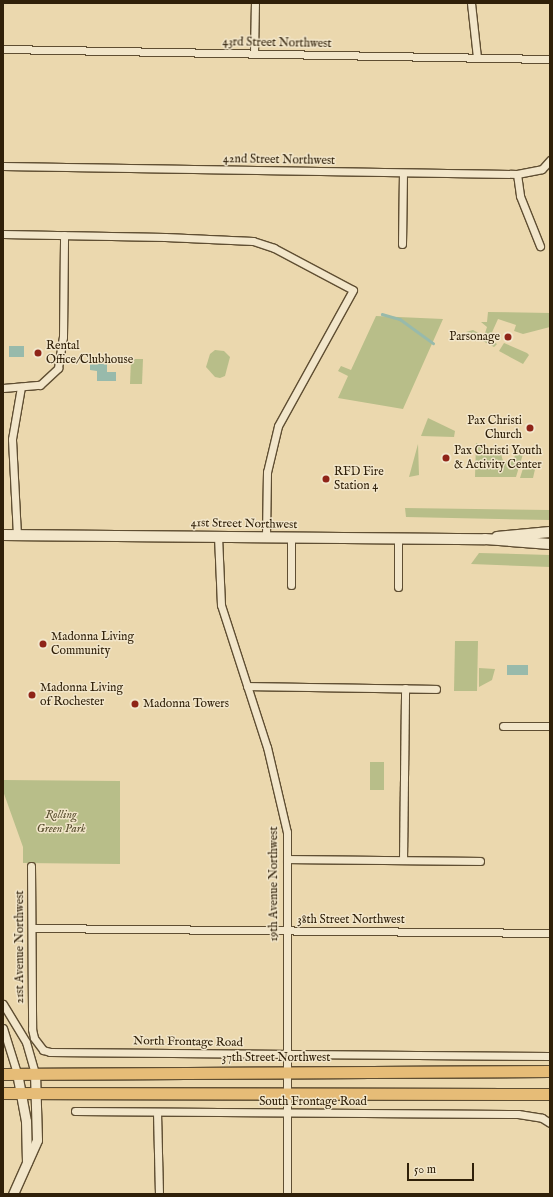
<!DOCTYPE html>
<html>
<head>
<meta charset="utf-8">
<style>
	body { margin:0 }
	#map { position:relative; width:553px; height:1197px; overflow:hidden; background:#ebd8ae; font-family:"IM FELL English",serif }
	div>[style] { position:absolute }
	.green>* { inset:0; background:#b8be89 }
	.water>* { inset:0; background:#98baab }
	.stream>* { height:2.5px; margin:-1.25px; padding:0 1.25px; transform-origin:1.25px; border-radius:1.25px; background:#98baab }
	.roads { filter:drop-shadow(1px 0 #5f4e32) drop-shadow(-1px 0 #5f4e32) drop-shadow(0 1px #5f4e32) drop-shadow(0 -1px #5f4e32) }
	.minor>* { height:7px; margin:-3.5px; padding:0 3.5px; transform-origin:3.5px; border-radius:3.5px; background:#f2e6ca }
	.tertiary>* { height:9px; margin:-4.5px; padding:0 4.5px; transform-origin:4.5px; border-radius:4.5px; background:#f2e6ca }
	.secondary>* { height:10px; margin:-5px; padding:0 5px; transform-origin:5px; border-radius:5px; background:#f2e6ca }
	.primary>* { height:11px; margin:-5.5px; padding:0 5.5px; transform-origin:5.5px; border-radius:5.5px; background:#e6bc77 }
	.dots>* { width:11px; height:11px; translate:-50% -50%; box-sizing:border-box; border:2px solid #f2e6ca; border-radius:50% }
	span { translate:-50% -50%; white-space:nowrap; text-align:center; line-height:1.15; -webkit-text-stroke:3px #f2e6ca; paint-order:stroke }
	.street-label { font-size:12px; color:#302009 }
	.poi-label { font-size:12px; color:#302009 }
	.right { translate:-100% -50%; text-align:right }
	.left { translate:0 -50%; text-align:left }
	.park-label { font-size:12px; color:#594f2f; font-style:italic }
	.frame { position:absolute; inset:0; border:4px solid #302009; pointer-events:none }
	.scale { position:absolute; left:407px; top:1163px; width:67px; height:18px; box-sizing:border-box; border:2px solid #302009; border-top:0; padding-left:5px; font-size:12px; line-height:14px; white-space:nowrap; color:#302009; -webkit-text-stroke:3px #f2e6ca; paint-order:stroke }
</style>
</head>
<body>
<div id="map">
	<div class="green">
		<div style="clip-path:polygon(488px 312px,550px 313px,550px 327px,523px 334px,514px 331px,516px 325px,498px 319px,489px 339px,497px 344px,494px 347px,466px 332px,473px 330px,484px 336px,487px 327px,481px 322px,487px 322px)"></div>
		<div style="clip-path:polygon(376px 316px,443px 319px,403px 409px,338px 398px,348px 376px,338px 371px,341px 366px,351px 370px)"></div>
		<div style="clip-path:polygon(504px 343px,527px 353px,529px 355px,523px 364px,499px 351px)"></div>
		<div style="clip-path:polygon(215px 350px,224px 351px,230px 357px,225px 376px,220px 378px,215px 377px,206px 367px,210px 354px)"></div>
		<div style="clip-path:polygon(131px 359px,143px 359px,142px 384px,130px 384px)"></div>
		<div style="clip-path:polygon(428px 418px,455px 431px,454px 437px,421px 436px)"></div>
		<div style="clip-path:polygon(476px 443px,501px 454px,503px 461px,513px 461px,516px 452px,523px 454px,516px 477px,475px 477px)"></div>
		<div style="clip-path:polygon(418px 444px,419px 475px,409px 477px)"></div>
		<div style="clip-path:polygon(525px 462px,536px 465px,533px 478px,520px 478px)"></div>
		<div style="clip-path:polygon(405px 508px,550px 510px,550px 520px,406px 517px)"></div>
		<div style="clip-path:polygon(479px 553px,550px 555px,550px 567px,471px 564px)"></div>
		<div style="clip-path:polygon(455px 641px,478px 641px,477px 691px,454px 691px)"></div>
		<div style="clip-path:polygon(479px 668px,495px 669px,492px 680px,479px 687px)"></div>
		<div style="clip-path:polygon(370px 762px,384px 762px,384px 790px,370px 790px)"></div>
		<div style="clip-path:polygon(3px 780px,120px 781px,120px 864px,23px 863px,23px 847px,3px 791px)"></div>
	</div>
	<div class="water">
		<div style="clip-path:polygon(9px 346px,24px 346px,24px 357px,9px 357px)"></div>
		<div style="clip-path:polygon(90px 362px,107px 362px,107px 372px,116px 372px,116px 381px,97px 381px,97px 371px,90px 370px)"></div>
		<div style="clip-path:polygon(507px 665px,528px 665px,528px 675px,507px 675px)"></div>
	</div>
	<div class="stream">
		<div style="left:382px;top:314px;width:19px;rotate:16deg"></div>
		<div style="left:400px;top:319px;width:41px;rotate:36deg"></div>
	</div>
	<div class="roads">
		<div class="minor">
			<div style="left:471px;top:3px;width:54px;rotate:83.7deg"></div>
			<div style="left:3px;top:49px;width:547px;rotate:1.05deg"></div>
			<div style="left:254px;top:53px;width:50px;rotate:-88.9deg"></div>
			<div style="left:3px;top:166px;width:514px;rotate:0.89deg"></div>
			<div style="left:517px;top:174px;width:25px;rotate:-11deg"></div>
			<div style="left:542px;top:169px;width:12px;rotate:-48deg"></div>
			<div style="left:517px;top:174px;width:22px;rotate:82deg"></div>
			<div style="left:520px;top:196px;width:54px;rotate:68.2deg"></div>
			<div style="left:3px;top:234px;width:162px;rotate:1.1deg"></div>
			<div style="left:165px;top:237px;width:88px;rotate:2.6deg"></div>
			<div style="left:253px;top:241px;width:22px;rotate:18deg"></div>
			<div style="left:274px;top:248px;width:89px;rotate:28deg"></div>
			<div style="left:353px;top:290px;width:155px;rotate:118.9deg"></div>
			<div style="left:278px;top:426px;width:47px;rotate:103.4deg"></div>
			<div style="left:267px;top:472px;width:65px;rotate:90.9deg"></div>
			<div style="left:402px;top:244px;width:71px;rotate:-89.2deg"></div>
			<div style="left:3px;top:388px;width:37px;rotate:-5deg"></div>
			<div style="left:40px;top:385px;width:25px;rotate:-43deg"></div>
			<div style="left:58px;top:368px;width:31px;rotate:-81deg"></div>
			<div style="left:63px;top:337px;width:102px;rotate:-89.4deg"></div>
			<div style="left:17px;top:535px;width:96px;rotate:-93deg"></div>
			<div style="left:12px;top:439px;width:53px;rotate:-80.2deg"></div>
			<div style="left:218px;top:536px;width:69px;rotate:87.5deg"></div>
			<div style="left:221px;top:605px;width:149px;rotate:72.1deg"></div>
			<div style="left:267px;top:747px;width:87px;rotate:76.8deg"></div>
			<div style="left:287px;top:832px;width:362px;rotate:90deg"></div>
			<div style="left:291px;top:537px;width:48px;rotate:90deg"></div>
			<div style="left:398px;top:587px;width:49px;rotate:-90deg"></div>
			<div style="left:247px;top:686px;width:189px;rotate:0.9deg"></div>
			<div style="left:503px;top:726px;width:47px"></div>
			<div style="left:287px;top:859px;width:193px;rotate:0.6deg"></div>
			<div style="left:403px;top:860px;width:172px;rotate:-89.3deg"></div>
			<div style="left:31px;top:866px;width:163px;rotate:89.6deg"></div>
			<div style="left:32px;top:1029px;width:9px;rotate:77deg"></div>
			<div style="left:34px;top:1038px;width:15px;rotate:53deg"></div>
			<div style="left:43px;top:1050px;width:7px;rotate:16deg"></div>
			<div style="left:50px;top:1052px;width:500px;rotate:0.46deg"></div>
			<div style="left:32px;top:928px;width:518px;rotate:0.55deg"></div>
			<div style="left:3px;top:1004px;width:44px;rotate:58.8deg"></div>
			<div style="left:26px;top:1042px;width:32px;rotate:74deg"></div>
			<div style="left:3px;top:1028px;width:47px;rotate:72.7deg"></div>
			<div style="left:75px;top:1111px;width:443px;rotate:0.4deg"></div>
			<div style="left:518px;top:1114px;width:24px;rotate:9deg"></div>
			<div style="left:542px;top:1118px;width:9px;rotate:32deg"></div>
			<div style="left:157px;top:1112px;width:82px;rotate:88.6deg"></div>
		</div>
		<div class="tertiary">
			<div style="left:17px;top:1073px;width:49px;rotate:79.4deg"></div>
			<div style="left:26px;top:1121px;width:41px;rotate:88.6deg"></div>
			<div style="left:13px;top:1194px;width:59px;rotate:-66deg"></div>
			<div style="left:37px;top:1140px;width:67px;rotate:-91.7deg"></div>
		</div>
		<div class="secondary">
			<div style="left:3px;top:535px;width:482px;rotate:0.5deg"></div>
			<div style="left:485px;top:539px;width:65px;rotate:4.4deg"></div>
			<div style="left:497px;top:537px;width:53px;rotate:-5.4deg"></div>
		</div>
		<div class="primary">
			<div style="left:3px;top:1074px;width:547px;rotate:-0.31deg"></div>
			<div style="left:3px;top:1093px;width:547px;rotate:0.1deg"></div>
		</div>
	</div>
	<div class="dots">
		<div style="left:508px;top:337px;background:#8f2418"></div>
		<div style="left:38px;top:353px;background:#8f2418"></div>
		<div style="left:530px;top:428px;background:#8f2418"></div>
		<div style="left:446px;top:458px;background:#8f2418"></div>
		<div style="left:326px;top:479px;background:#8f2418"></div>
		<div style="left:43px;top:644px;background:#8f2418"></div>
		<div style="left:32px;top:695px;background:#8f2418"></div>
		<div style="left:135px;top:704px;background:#8f2418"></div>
	</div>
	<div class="street-label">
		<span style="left:277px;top:43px;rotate:1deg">43rd Street Northwest</span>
		<span style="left:279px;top:160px;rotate:1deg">42nd Street Northwest</span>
		<span style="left:244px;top:524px;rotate:1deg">41st Street Northwest</span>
		<span style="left:274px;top:884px;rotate:-90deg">19th Avenue Northwest</span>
		<span style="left:351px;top:920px">38th Street Northwest</span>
		<span style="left:20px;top:947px;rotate:-90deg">21st Avenue Northwest</span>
		<span style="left:188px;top:1042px;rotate:1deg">North Frontage Road</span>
		<span style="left:276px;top:1058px">37th Street Northwest</span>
		<span style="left:313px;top:1102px">South Frontage Road</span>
	</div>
	<div class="poi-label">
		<span class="right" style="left:500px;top:337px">Parsonage</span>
		<span class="left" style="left:46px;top:353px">Rental<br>Office/Clubhouse</span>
		<span class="right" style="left:522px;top:428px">Pax Christi<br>Church</span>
		<span class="left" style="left:454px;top:458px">Pax Christi Youth<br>&amp; Activity Center</span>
		<span class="left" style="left:334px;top:479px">RFD Fire<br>Station 4</span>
		<span class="left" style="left:51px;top:644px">Madonna Living<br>Community</span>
		<span class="left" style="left:40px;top:695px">Madonna Living<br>of Rochester</span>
		<span class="left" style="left:143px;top:704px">Madonna Towers</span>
	</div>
	<div class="park-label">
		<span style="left:61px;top:822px">Rolling<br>Green Park</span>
	</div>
	<div class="frame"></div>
	<div class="scale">50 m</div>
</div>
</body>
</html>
